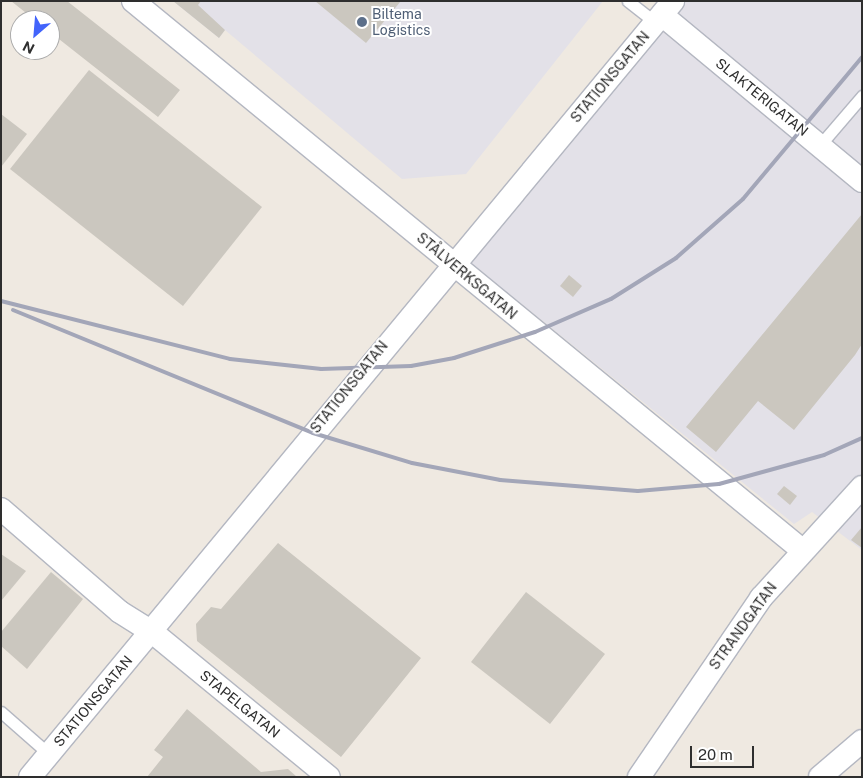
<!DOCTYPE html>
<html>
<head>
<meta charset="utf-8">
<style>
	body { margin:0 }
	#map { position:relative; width:863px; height:778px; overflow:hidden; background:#efe9e1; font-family:"Public Sans",sans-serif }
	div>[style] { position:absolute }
	.industrial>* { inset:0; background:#e3e1e8 }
	.building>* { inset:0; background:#cbc7bf }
	.roads { filter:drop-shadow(1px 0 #b4b7c1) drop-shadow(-1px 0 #b4b7c1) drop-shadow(0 1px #b4b7c1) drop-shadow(0 -1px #b4b7c1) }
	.service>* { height:11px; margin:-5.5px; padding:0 5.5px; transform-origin:5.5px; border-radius:5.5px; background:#fff }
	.minor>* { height:22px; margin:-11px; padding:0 11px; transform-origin:11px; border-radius:11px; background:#fff }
	.rail>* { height:4px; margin:-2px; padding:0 2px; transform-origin:2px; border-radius:2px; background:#a3a6b8 }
	.dots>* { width:14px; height:14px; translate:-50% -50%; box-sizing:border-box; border:2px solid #fff; border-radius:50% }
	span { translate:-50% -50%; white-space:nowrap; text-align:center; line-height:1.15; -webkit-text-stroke:4px #fff; paint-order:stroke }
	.service-label { font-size:14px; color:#4e5e75 }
	.left { translate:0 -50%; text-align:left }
	.street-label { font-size:14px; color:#2e2e2e }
	.frame { position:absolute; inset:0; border:2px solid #2e2e2e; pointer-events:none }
	.north { position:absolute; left:10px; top:10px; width:50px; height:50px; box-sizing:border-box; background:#fff; border:1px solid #ababab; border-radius:50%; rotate:207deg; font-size:14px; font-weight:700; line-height:20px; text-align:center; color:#2e2e2e }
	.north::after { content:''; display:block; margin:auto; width:18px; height:22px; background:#4264fb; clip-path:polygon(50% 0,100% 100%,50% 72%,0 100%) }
	.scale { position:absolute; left:690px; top:746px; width:64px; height:22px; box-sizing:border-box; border:2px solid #2e2e2e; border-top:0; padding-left:6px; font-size:15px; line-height:18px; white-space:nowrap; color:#2e2e2e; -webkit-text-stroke:4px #fff; paint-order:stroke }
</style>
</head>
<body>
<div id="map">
	<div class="industrial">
		<div style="clip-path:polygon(173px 1px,603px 1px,466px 174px,402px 179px,225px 30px,219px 38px)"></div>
		<div style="clip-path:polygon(686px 1px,862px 1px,862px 550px,812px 512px,794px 524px,467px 260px)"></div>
	</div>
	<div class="building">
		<div style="clip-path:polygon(11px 1px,67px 1px,180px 90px,158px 117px,50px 32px,50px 20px,35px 20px)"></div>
		<div style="clip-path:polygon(173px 1px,201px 1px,198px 5px,225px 30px,219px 38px)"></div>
		<div style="clip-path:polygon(315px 1px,401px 1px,366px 43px)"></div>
		<div style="clip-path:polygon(89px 70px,262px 207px,183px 306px,10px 169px)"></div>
		<div style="clip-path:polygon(1px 114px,27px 134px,1px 167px)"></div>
		<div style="clip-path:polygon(862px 214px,862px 344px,855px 355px,794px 430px,758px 401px,716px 452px,686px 427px)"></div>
		<div style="clip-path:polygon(569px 275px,582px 286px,573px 297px,560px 286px)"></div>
		<div style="clip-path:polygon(784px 486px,797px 496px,790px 505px,777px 494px)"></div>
		<div style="clip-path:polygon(862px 527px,862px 548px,851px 540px)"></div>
		<div style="clip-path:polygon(278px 543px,421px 658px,341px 757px,197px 641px,196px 624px,211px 607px,221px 609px)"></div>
		<div style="clip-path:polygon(1px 554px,26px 571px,1px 601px)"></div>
		<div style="clip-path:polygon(51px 572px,83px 599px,27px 669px,1px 646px,1px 632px)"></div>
		<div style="clip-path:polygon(526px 592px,605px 654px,550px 724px,471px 662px)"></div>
		<div style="clip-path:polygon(187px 709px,261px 772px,288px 769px,297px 777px,147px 777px,163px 757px,154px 750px)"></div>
	</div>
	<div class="roads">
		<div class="service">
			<div style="left:628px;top:1px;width:36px;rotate:38deg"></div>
			<div style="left:820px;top:145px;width:65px;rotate:-49.4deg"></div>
			<div style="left:1px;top:712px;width:64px;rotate:41.2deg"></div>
		</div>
		<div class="minor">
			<div style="left:133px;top:1px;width:865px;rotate:39.37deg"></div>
			<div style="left:662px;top:15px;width:260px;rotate:39.7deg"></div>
			<div style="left:1px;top:509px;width:157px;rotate:40.9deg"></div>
			<div style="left:120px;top:612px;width:36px;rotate:32deg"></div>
			<div style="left:151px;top:631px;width:230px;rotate:39.4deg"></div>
			<div style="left:30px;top:777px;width:1008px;rotate:-50.35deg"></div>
			<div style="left:639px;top:777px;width:217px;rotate:-55.7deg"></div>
			<div style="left:761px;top:598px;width:150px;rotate:-47.7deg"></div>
			<div style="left:820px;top:777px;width:55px;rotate:-40.6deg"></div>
		</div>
	</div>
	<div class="rail">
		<div style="left:1px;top:301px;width:236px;rotate:14.2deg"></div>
		<div style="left:230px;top:359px;width:92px;rotate:6.3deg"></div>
		<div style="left:321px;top:369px;width:90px;rotate:-1.9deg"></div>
		<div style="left:411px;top:366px;width:44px;rotate:-10.5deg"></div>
		<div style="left:454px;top:358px;width:85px;rotate:-17.8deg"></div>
		<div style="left:535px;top:332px;width:83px;rotate:-23.5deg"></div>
		<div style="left:611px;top:299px;width:77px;rotate:-32.2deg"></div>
		<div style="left:676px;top:258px;width:89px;rotate:-41.4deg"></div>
		<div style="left:743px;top:199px;width:185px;rotate:-50deg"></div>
		<div style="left:13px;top:310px;width:324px;rotate:22.3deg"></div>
		<div style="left:313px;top:433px;width:103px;rotate:16.9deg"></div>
		<div style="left:412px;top:463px;width:90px;rotate:10.9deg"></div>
		<div style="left:500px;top:480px;width:138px;rotate:4.6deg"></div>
		<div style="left:638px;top:491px;width:81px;rotate:-4.9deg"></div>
		<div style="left:719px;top:484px;width:109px;rotate:-15.4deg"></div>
		<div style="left:824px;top:455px;width:42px;rotate:-24.1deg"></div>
	</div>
	<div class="dots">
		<div style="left:362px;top:22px;background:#5c6f8a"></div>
	</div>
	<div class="service-label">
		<span class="left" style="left:372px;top:22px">Biltema<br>Logistics</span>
	</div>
	<div class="street-label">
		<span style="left:610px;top:77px;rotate:-50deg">STATIONSGATAN</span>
		<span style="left:762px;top:97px;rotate:39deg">SLAKTERIGATAN</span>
		<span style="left:467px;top:276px;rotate:40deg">STÅLVERKSGATAN</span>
		<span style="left:349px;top:387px;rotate:-51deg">STATIONSGATAN</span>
		<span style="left:743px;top:626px;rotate:-54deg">STRANDGATAN</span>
		<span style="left:93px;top:701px;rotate:-50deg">STATIONSGATAN</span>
		<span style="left:240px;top:704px;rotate:39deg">STAPELGATAN</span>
	</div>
	<div class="frame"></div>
	<div class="north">N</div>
	<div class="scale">20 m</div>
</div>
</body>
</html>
